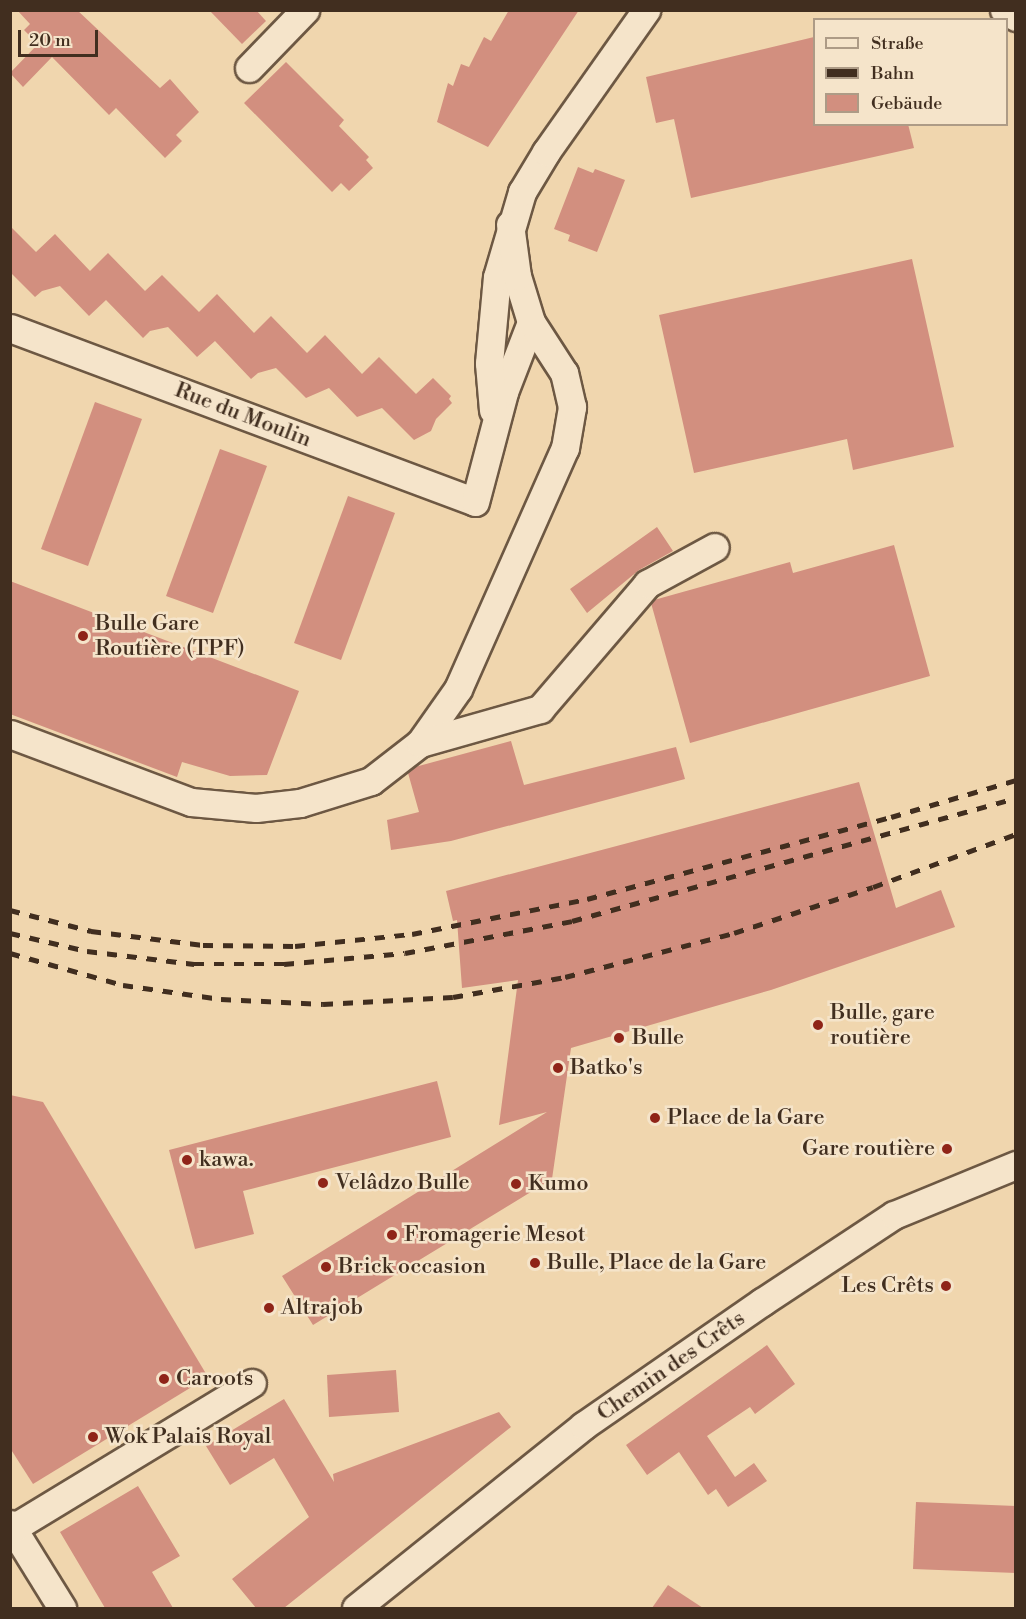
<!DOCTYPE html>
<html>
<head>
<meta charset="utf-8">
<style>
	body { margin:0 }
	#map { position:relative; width:1026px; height:1619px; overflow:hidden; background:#f0d6ae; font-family:"Libre Bodoni",serif }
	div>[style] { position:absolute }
	.building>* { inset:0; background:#d28f7f }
	.roads { filter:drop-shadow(2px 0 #6d5843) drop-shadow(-2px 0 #6d5843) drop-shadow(0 2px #6d5843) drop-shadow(0 -2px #6d5843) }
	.minor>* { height:27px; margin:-13.5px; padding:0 13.5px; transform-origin:13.5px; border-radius:13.5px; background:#f5e4ca }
	.rail>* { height:4.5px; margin-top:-2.25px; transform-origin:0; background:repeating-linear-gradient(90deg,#412e1f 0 10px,transparent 0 20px) }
	.dots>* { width:16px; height:16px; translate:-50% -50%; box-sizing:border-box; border:3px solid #f5e4ca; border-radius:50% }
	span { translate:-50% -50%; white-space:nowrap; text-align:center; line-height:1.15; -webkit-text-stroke:5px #f5e4ca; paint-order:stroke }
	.street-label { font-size:22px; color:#412e1f }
	.poi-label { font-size:22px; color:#412e1f }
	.left { translate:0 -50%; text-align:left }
	.right { translate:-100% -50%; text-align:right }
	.frame { position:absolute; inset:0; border:12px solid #412e1f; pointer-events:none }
	.legend { position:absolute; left:813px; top:18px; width:195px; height:108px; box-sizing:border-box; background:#f5e4ca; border:2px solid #ad9b86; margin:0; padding:8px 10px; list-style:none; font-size:18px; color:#412e1f }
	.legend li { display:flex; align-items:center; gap:12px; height:30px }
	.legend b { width:30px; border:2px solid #ad9b86 }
	.scale { position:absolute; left:18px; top:30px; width:80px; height:27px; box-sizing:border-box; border:3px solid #412e1f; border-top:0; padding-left:8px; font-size:18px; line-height:21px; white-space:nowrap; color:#412e1f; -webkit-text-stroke:4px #f5e4ca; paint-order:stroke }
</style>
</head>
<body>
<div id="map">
	<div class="building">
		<div style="clip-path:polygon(17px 10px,77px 10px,160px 88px,170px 79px,199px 112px,176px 135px,182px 141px,165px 158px,116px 108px,109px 115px,52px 57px,23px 87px,10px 73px,38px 44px,24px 30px,30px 24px)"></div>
		<div style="clip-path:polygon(209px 10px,256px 10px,266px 21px,242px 44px)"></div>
		<div style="clip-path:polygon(509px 10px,579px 10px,488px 147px,437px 122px,448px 83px,453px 86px,461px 64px,469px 67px,484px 37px,491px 41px)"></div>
		<div style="clip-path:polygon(814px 37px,814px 124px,908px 124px,914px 148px,691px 198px,674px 119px,656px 123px,646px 77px)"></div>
		<div style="clip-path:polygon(286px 62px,344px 120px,339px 126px,369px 157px,366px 160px,373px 168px,349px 191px,341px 183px,332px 192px,244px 103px)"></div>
		<div style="clip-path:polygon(578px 167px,593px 173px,595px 169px,625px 180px,597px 252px,568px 241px,570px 235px,554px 229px)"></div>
		<div style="clip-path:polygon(10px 226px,36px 252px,55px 234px,90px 271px,108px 253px,145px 291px,162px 275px,199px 312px,217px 294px,254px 333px,271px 316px,307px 353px,325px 335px,362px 374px,379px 357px,416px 394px,433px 378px,451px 396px,449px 399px,452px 403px,436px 419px,431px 431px,414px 440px,382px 408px,357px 417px,329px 388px,306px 398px,276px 368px,258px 373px,251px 379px,215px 341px,197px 357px,168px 327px,150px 331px,143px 338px,106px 300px,89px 316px,60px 286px,42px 291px,35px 297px,10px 272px)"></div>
		<div style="clip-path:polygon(912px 259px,954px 447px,853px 470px,847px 439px,694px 473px,659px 315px)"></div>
		<div style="clip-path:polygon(95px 402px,142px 419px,88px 566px,41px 549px)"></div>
		<div style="clip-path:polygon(220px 449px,267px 466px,213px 613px,166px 596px)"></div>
		<div style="clip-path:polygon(348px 496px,395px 513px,341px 660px,294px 643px)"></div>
		<div style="clip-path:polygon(657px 527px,673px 551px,639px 570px,587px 613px,570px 589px)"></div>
		<div style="clip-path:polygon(894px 545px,930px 676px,690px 743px,651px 603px,654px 600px,790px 562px,793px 573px)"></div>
		<div style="clip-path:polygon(10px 581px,299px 691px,267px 775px,230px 776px,182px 762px,177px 777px,10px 714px)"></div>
		<div style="clip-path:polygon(511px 741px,524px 785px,676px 747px,685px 779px,451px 841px,391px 850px,387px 820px,419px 812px,408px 773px,415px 767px)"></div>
		<div style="clip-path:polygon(859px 782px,896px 908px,941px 890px,955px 927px,771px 990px,571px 1048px,552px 1179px,313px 1325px,282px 1276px,547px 1112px,499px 1125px,518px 980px,462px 988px,457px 920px,453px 921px,446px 891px)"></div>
		<div style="clip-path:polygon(437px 1081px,451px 1137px,243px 1191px,254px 1234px,195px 1249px,169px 1150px)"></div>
		<div style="clip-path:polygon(10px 1095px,43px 1102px,208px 1377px,33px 1484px,10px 1448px)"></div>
		<div style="clip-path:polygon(767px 1345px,795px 1384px,755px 1414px,750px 1407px,707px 1436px,735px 1477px,754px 1463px,767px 1481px,728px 1507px,716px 1489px,708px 1495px,679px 1452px,647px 1475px,626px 1445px)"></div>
		<div style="clip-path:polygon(396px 1370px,399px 1412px,329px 1417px,327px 1375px)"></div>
		<div style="clip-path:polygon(284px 1399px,334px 1482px,333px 1474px,499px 1412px,511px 1427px,284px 1608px,256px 1608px,232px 1579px,309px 1517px,274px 1458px,230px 1485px,206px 1446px)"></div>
		<div style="clip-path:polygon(138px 1486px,180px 1556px,152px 1572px,173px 1608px,105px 1608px,60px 1532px)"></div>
		<div style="clip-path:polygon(916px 1502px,1016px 1506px,1016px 1573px,913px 1569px)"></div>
		<div style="clip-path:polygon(668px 1585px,703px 1608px,652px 1608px)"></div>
	</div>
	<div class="roads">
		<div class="minor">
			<div style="left:1004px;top:10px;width:14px;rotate:30deg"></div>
			<div style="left:249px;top:68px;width:81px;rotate:-46deg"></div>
			<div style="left:10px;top:328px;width:496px;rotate:20.5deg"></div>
			<div style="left:475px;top:502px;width:114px;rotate:-75.2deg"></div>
			<div style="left:504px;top:392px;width:75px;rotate:-68.9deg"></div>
			<div style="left:493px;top:410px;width:47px;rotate:-94.9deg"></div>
			<div style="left:489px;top:363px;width:86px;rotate:-84.7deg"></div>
			<div style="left:497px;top:277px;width:89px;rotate:-73.6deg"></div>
			<div style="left:522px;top:192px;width:47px;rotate:-59deg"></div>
			<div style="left:546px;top:152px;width:174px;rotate:-54.8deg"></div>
			<div style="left:10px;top:734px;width:193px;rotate:20.6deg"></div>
			<div style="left:191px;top:802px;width:65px;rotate:5.3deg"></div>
			<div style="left:256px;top:808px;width:44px;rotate:-6.5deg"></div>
			<div style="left:300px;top:803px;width:74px;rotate:-17.2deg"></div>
			<div style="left:371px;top:781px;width:62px;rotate:-37.8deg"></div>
			<div style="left:420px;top:743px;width:66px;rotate:-54.9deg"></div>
			<div style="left:458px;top:689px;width:264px;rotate:-66.1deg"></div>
			<div style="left:565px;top:448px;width:42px;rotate:-80.3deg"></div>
			<div style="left:572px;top:407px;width:35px;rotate:-103deg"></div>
			<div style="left:564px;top:373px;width:61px;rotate:-122.9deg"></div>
			<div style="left:531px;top:322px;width:48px;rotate:-106.9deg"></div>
			<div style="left:517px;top:276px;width:52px;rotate:-97.7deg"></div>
			<div style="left:420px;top:743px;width:125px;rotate:-15.8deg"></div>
			<div style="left:540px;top:709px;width:165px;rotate:-49.4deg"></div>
			<div style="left:647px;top:584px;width:77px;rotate:-28.6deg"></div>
			<div style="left:10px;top:1524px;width:99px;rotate:58.2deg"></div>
			<div style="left:10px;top:1530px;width:283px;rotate:-31.3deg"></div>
			<div style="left:356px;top:1608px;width:291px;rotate:-38.7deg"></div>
			<div style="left:583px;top:1426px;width:218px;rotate:-34.7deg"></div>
			<div style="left:762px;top:1302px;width:158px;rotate:-33.4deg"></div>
			<div style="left:894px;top:1215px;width:132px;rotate:-22.3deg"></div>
		</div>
	</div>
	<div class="rail">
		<div style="left:10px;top:910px;width:84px;rotate:14.5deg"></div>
		<div style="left:91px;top:931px;width:113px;rotate:7.1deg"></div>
		<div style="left:203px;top:945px;width:92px;rotate:0.6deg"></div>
		<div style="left:295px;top:946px;width:118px;rotate:-5.9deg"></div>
		<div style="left:412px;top:934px;width:178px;rotate:-11.3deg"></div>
		<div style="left:587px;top:899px;width:315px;rotate:-15.1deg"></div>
		<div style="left:891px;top:817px;width:130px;rotate:-16.5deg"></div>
		<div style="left:10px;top:933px;width:79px;rotate:13.2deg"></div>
		<div style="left:87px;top:951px;width:108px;rotate:6.9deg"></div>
		<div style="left:194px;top:964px;width:90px"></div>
		<div style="left:284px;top:964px;width:121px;rotate:-5.2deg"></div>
		<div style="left:405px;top:953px;width:170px;rotate:-10.8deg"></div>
		<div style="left:572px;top:921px;width:461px;rotate:-15.5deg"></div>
		<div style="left:10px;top:953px;width:117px;rotate:15.8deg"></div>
		<div style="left:123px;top:985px;width:99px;rotate:8.1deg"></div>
		<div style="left:221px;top:999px;width:102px;rotate:2.8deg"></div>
		<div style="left:323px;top:1004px;width:130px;rotate:-3.1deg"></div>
		<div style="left:453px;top:997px;width:114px;rotate:-10.1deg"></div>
		<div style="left:565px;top:977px;width:175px;rotate:-14.6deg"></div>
		<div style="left:734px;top:933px;width:146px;rotate:-18.3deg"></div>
		<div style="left:873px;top:887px;width:153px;rotate:-20.3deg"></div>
	</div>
	<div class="dots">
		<div style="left:83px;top:636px;background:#8f2418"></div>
		<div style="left:818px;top:1025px;background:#8f2418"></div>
		<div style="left:619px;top:1038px;background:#8f2418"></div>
		<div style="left:558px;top:1068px;background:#8f2418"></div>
		<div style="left:655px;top:1118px;background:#8f2418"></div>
		<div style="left:947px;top:1149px;background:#8f2418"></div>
		<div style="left:187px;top:1160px;background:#8f2418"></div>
		<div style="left:323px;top:1183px;background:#8f2418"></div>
		<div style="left:516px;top:1184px;background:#8f2418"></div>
		<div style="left:392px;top:1235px;background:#8f2418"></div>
		<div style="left:535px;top:1263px;background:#8f2418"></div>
		<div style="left:326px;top:1267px;background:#8f2418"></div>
		<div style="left:946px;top:1286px;background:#8f2418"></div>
		<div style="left:269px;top:1308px;background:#8f2418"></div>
		<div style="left:164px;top:1379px;background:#8f2418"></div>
		<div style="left:93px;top:1437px;background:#8f2418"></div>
	</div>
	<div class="street-label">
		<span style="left:243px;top:415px;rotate:21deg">Rue du Moulin</span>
		<span style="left:671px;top:1366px;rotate:-35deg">Chemin des Crêts</span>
	</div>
	<div class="poi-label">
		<span class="left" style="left:95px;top:636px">Bulle Gare<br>Routière (TPF)</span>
		<span class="left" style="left:830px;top:1025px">Bulle, gare<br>routière</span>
		<span class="left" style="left:632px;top:1038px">Bulle</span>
		<span class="left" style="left:570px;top:1068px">Batko's</span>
		<span class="left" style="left:667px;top:1118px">Place de la Gare</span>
		<span class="right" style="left:935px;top:1149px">Gare routière</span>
		<span class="left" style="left:199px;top:1160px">kawa.</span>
		<span class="left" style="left:335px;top:1183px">Velâdzo Bulle</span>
		<span class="left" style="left:528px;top:1184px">Kumo</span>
		<span class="left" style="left:404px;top:1235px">Fromagerie Mesot</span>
		<span class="left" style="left:547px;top:1263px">Bulle, Place de la Gare</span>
		<span class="left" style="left:338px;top:1267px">Brick occasion</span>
		<span class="right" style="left:934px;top:1286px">Les Crêts</span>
		<span class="left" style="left:281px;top:1308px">Altrajob</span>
		<span class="left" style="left:176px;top:1379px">Caroots</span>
		<span class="left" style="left:105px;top:1437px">Wok Palais Royal</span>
	</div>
	<div class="frame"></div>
	<ul class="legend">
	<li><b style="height:8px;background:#f5e4ca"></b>Straße</li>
	<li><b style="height:8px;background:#412e1f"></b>Bahn</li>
	<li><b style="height:16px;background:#d28f7f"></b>Gebäude</li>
	</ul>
	<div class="scale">20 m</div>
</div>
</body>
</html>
